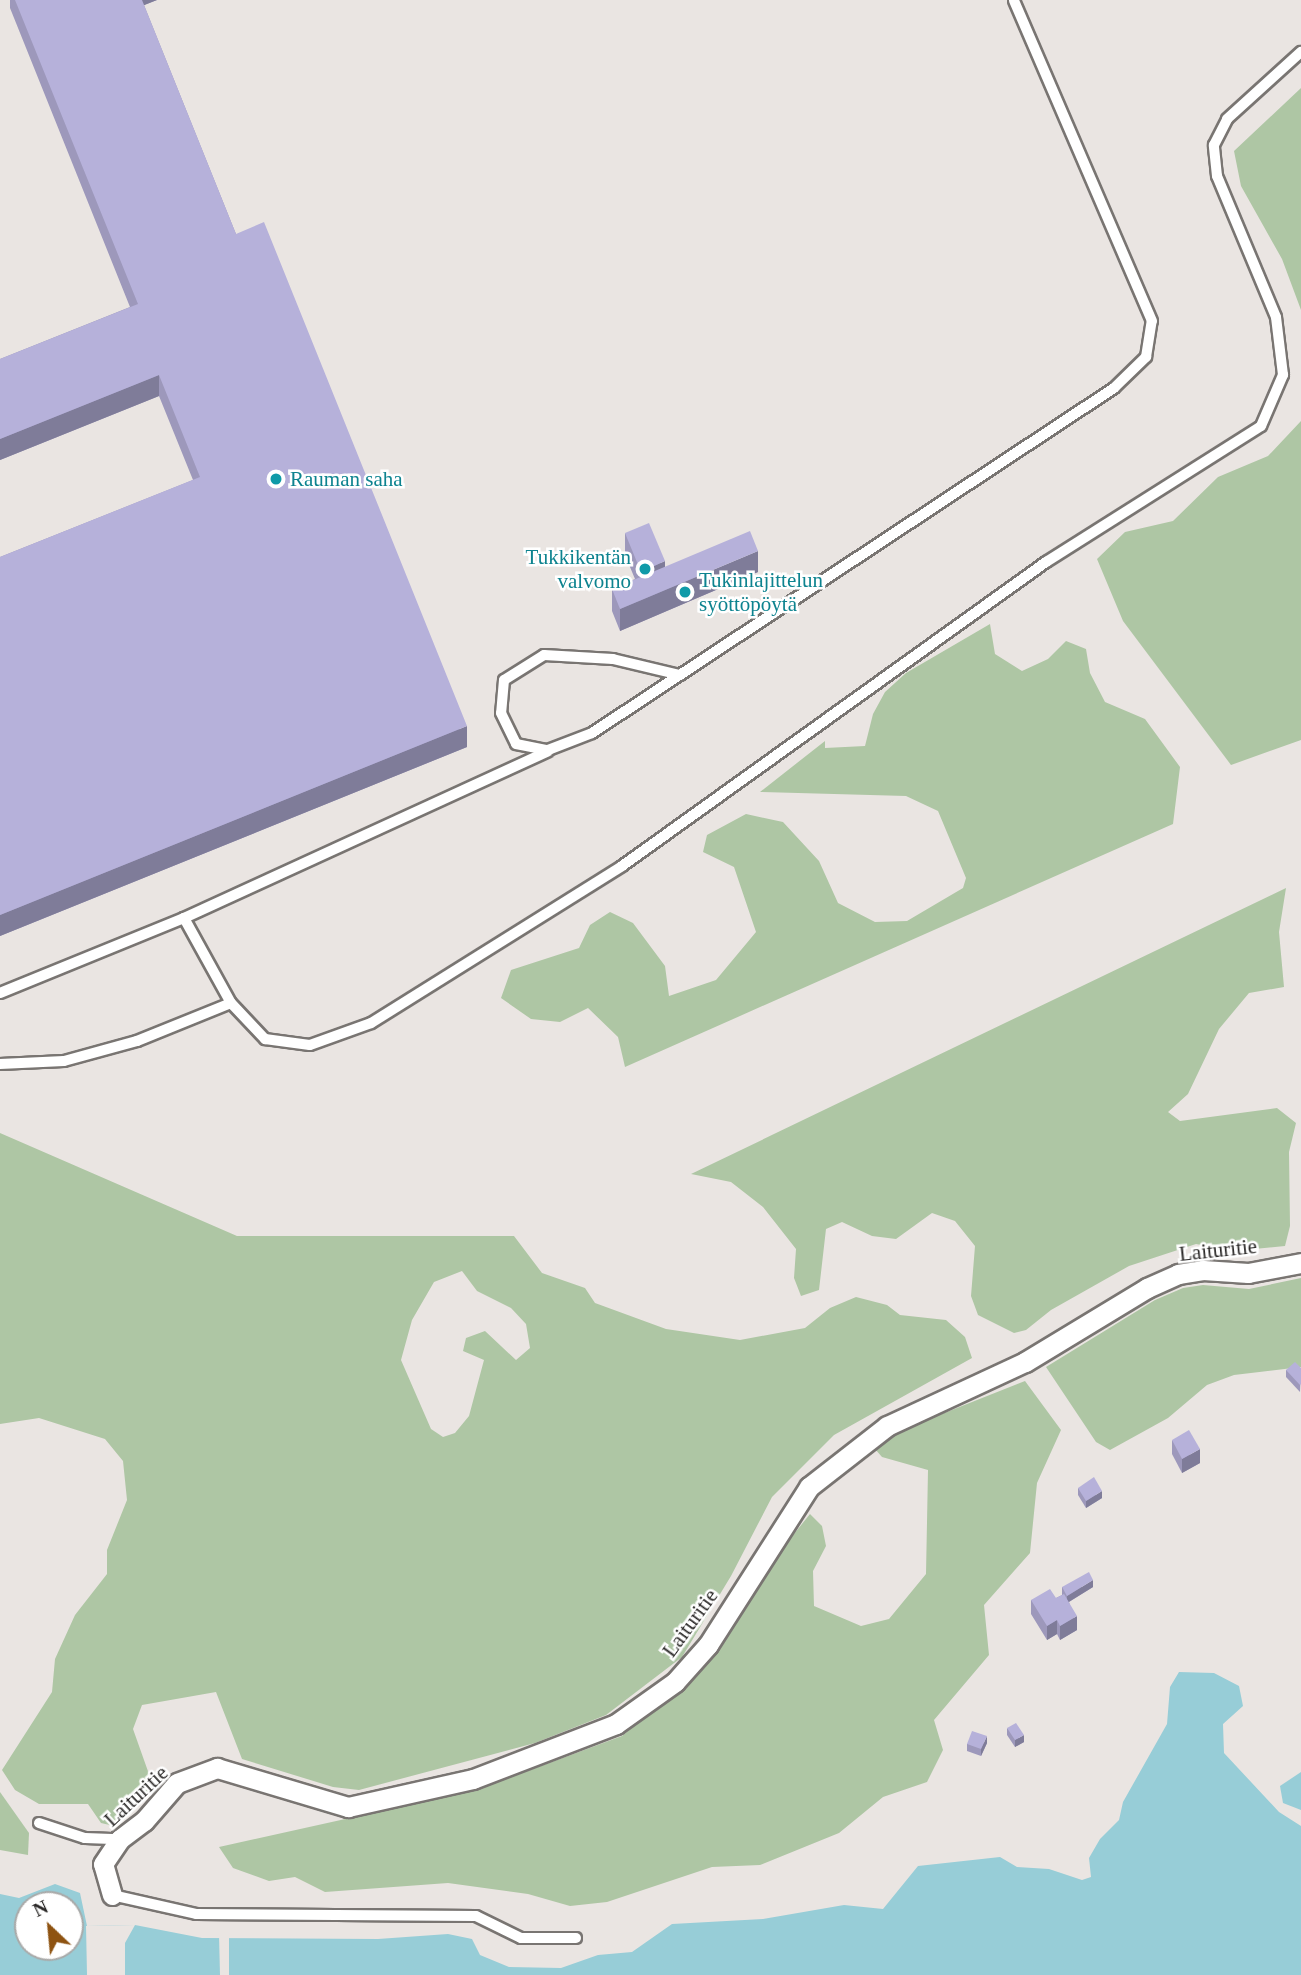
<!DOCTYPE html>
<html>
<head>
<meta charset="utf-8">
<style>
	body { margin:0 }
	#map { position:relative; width:1301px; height:1975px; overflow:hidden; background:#eae5e2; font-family:"Times New Roman",serif }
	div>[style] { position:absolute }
	.green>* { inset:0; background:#aec6a4 }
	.water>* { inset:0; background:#97cdd7 }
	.pier>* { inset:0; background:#eae5e2 }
	.roads { filter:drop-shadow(2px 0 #797572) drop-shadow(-2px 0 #797572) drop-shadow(0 2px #797572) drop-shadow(0 -2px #797572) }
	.lane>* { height:10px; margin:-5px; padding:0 5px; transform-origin:5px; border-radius:5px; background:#fff }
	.street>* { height:19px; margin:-9.5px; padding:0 9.5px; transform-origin:9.5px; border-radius:9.5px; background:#fff }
	.wall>* { inset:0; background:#9d98bb }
	.shaded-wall>* { inset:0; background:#7f7c99 }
	.building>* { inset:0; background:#b6b1da }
	.dots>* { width:19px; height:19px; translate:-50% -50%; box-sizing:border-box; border:4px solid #fff; border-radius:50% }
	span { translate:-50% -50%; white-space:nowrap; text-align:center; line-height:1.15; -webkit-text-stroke:5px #fff; paint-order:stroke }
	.culture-label { font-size:21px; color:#0d838f }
	.left { translate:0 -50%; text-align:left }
	.right { translate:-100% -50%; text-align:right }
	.street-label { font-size:21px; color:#292726 }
	.north { position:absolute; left:14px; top:1891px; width:70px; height:70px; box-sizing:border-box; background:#fff; border:2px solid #a9a9a8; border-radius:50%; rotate:334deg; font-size:19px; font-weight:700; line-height:28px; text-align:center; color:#292726 }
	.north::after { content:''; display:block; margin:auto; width:24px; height:32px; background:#8e5311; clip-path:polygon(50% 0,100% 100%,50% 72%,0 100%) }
</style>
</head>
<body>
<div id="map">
	<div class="green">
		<div style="clip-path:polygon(1301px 88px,1301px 310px,1282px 259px,1241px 186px,1234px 151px)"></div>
		<div style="clip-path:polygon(1301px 421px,1301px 740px,1231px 765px,1123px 621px,1097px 559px,1125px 532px,1173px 521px,1218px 477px,1268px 456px)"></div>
		<div style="clip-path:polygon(990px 624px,995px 654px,1022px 671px,1048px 659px,1066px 641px,1086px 649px,1090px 673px,1105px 702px,1145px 719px,1180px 767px,1173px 824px,625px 1067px,618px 1037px,588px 1008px,560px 1022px,531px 1019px,501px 998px,511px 970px,579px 948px,590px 925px,610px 912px,633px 923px,665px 966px,669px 996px,716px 980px,756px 932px,734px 867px,703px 852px,707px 835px,746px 814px,783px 822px,819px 861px,838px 903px,875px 922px,907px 921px,963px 888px,966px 878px,938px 811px,906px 796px,760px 792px,825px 741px,825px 748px,865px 746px,873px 714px,885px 692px,906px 673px)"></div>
		<div style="clip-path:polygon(1286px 888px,1279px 932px,1284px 987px,1249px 993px,1219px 1029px,1188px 1094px,1168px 1112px,1180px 1121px,1277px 1108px,1296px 1123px,1289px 1152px,1290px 1226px,1285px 1246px,1234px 1251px,1196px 1244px,1129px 1266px,1051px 1310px,1026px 1330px,1014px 1333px,978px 1315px,971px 1296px,975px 1246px,955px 1221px,932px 1213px,896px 1239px,872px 1236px,842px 1222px,826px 1229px,819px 1290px,801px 1296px,794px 1278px,796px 1249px,763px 1207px,731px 1182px,691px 1174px)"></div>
		<div style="clip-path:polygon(evenodd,0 1133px,237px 1236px,514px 1236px,542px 1273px,585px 1288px,595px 1303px,666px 1329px,740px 1340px,805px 1328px,830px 1308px,856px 1297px,887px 1305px,900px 1315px,946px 1320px,965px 1337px,972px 1358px,834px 1435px,772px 1497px,731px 1576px,682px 1657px,606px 1715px,535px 1743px,359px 1790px,333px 1787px,242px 1759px,216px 1692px,142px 1705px,133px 1729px,155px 1791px,141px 1797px,114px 1826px,101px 1823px,88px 1804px,39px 1804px,15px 1790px,2px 1770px,52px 1692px,55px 1659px,75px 1615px,107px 1574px,107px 1550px,127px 1500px,123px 1461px,105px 1439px,39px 1418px,0 1424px,0 1133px,462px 1271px,477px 1291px,511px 1308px,526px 1324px,530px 1348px,516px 1360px,485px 1331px,466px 1338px,463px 1351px,484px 1360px,469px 1416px,455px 1433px,443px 1437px,431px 1429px,401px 1360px,412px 1320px,434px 1282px,462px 1271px)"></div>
		<div style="clip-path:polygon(1301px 1278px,1301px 1367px,1234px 1375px,1207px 1385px,1168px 1418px,1110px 1450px,1096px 1442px,1046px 1367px,1155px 1300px,1183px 1288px,1203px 1285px,1249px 1289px)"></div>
		<div style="clip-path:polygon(1025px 1381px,1061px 1430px,1037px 1483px,1030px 1553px,984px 1605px,989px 1655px,934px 1720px,943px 1750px,927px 1782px,883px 1797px,839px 1833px,760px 1865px,712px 1867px,607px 1902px,570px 1906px,528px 1894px,448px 1883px,325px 1892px,295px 1877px,269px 1881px,233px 1868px,219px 1847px,476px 1790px,622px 1736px,701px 1669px,727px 1637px,761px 1575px,810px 1514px,822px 1526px,826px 1546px,813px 1571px,814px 1606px,861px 1626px,889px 1619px,926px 1574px,928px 1470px,882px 1457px,875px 1449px,899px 1431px)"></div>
		<div style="clip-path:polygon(0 1792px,29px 1833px,28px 1855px,0 1850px)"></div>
	</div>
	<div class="water">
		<div style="clip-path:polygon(evenodd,1179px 1672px,1214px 1673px,1239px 1686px,1243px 1706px,1223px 1724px,1224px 1753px,1279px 1812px,1301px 1826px,1301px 1975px,0 1975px,0 1894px,19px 1898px,55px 1884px,80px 1893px,87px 1926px,135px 1925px,202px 1938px,378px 1939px,448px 1934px,472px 1939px,480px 1955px,509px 1967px,561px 1968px,598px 1955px,632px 1952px,672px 1924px,763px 1919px,844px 1905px,883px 1909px,918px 1866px,1000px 1857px,1017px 1867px,1049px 1869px,1082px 1880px,1091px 1877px,1089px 1858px,1100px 1839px,1119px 1820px,1123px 1802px,1167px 1724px,1170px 1687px,1179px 1672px,28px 1905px,70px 1905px,70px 1947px,28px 1947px,28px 1905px)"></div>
		<div style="clip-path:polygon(1301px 1772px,1301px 1810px,1283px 1803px,1280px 1786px)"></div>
	</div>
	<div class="pier">
		<div style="clip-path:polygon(135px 1925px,125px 1943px,125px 1975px,87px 1975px,86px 1926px)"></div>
		<div style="clip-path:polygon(219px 1934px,229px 1935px,229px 1975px,220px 1975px)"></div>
	</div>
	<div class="roads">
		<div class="lane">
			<div style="left:680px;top:675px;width:69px;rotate:-166.6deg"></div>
			<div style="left:613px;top:659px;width:69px;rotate:-176.7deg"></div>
			<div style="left:544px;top:655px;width:47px;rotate:148deg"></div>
			<div style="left:504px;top:680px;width:33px;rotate:95deg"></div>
			<div style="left:501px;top:713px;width:34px;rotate:64deg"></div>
			<div style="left:516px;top:744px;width:33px;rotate:11deg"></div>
			<div style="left:548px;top:750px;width:47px;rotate:-21.1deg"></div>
			<div style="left:592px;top:733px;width:626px;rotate:-33.46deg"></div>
			<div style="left:1114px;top:388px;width:45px;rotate:-44.1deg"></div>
			<div style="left:1146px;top:357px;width:36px;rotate:-81deg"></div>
			<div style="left:1152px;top:321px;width:349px;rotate:-113.3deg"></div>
			<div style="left:184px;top:918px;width:97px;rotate:61.1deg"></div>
			<div style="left:231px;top:1003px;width:50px;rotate:46.6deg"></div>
			<div style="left:265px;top:1039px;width:45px;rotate:7.6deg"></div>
			<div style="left:310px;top:1045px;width:65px;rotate:-19.8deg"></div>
			<div style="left:371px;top:1023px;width:296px;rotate:-32deg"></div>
			<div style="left:622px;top:866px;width:522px;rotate:-35.64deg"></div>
			<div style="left:1046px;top:562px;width:254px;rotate:-32.3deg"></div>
			<div style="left:1261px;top:426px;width:56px;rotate:-66.7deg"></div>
			<div style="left:1283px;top:375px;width:58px;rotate:-96.9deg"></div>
			<div style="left:1276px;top:317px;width:153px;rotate:-112.7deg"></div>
			<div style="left:1217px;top:176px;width:31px;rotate:-96deg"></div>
			<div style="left:1214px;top:145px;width:29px;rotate:-63deg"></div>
			<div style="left:1227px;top:119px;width:100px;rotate:-42.2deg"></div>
			<div style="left:0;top:993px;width:199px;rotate:-22.2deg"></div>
			<div style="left:184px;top:918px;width:400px;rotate:-24.6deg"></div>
			<div style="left:0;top:1064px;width:64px;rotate:-2.7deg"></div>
			<div style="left:64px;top:1061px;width:76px;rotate:-15.3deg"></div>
			<div style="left:137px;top:1041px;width:101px;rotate:-22deg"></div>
			<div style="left:39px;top:1823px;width:48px;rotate:18.1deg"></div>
			<div style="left:85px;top:1838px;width:34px;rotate:2deg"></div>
			<div style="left:112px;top:1895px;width:86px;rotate:12.7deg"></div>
			<div style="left:196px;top:1914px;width:280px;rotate:0.4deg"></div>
			<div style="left:476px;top:1916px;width:50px;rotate:26.1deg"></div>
			<div style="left:521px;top:1938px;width:55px"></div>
		</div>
		<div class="street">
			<div style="left:112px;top:1895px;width:32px;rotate:-106deg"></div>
			<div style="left:103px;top:1864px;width:30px;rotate:-56deg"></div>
			<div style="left:120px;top:1839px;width:30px;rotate:-37deg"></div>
			<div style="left:144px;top:1821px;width:50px;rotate:-49deg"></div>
			<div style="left:177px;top:1783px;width:43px;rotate:-20.6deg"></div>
			<div style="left:217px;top:1768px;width:137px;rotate:16.6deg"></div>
			<div style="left:348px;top:1807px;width:128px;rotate:-12.6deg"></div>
			<div style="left:473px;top:1779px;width:153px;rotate:-21deg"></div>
			<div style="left:616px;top:1724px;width:72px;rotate:-35.4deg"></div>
			<div style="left:675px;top:1682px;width:50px;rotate:-48.3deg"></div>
			<div style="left:708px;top:1645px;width:188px;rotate:-57.4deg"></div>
			<div style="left:809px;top:1487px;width:99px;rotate:-38deg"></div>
			<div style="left:887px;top:1426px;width:152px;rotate:-24.9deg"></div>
			<div style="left:1025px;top:1362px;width:143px;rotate:-31.2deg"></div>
			<div style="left:1147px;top:1288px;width:34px;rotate:-24deg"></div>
			<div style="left:1178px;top:1274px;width:25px;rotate:-9deg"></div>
			<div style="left:1203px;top:1270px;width:45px;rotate:3.8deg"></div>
			<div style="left:1248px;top:1273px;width:54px;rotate:-10.7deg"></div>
		</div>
	</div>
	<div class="wall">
		<div style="clip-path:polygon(10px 0,157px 0,144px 5px,236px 234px,467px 747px,0 936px,0 557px,193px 480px,159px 396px,0 460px,0 359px,130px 307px,10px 8px)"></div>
		<div style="clip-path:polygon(625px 533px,665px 567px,758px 572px,620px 631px,612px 611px,612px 589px,635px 579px,625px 555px)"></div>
		<div style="clip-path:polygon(1301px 1368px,1300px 1392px,1286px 1377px,1286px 1370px)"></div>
		<div style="clip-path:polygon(1172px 1440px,1200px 1463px,1182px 1473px,1172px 1454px)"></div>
		<div style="clip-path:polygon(1078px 1488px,1102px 1498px,1086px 1508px,1078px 1495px)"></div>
		<div style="clip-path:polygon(1062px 1587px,1093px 1587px,1069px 1602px,1077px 1630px,1060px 1640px,1057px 1634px,1047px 1640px,1031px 1614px,1031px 1600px,1056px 1598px,1062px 1595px)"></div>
		<div style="clip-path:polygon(1007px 1728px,1024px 1742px,1015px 1747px,1007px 1735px)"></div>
		<div style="clip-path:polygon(987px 1743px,981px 1756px,967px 1751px,967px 1744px)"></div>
	</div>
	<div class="shaded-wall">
		<div style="clip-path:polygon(137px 0,157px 0,137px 8px)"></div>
		<div style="clip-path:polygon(159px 375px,159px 396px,0 460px,0 439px)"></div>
		<div style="clip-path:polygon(758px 551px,758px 572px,620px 631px,620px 609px)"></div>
		<div style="clip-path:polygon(665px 561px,665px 583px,641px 593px,641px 572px)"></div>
		<div style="clip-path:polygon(467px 726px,467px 747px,0 936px,0 915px)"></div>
		<div style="clip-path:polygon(1200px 1449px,1200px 1463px,1182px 1473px,1182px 1459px)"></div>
		<div style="clip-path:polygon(1102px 1491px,1102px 1498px,1086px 1508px,1086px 1501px)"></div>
		<div style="clip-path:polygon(1093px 1580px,1093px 1587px,1067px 1603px,1067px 1596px)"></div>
		<div style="clip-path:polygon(1077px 1616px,1077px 1630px,1060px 1640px,1060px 1626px)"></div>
		<div style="clip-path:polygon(1057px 1620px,1057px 1634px,1047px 1640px,1047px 1626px)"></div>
		<div style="clip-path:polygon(1024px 1735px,1024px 1742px,1015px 1747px,1015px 1740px)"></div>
		<div style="clip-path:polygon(987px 1736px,987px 1743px,981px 1756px,981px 1749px)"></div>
	</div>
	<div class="building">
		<div style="clip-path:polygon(15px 0,142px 0,236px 234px,264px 222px,467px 726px,0 915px,0 557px,200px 477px,159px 375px,0 439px,0 359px,138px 304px)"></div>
		<div style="clip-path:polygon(649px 523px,665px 561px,641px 572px,625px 533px)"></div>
		<div style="clip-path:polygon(750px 531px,758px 551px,620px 609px,612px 589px)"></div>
		<div style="clip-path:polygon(1295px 1362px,1301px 1368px,1301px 1384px,1300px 1385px,1286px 1370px)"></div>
		<div style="clip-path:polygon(1189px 1430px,1200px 1449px,1182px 1459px,1172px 1440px)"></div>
		<div style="clip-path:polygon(1094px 1477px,1102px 1491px,1086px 1501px,1078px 1488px)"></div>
		<div style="clip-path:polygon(1089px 1572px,1093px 1580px,1067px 1596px,1062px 1587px)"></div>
		<div style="clip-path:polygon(1050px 1589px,1056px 1598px,1064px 1594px,1077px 1616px,1060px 1626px,1057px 1620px,1047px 1626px,1031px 1600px)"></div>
		<div style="clip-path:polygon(1016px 1723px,1024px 1735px,1015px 1740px,1007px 1728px)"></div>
		<div style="clip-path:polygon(972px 1731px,987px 1736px,981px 1749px,967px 1744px)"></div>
	</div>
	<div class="dots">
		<div style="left:276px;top:479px;background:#0f9aa8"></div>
		<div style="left:645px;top:569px;background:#0f9aa8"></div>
		<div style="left:685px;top:592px;background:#0f9aa8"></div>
	</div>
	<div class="culture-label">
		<span class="left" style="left:290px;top:479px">Rauman saha</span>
		<span class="right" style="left:631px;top:569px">Tukkikentän<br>valvomo</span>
		<span class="left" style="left:699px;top:592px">Tukinlajittelun<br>syöttöpöytä</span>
	</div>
	<div class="street-label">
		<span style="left:1218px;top:1250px;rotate:-6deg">Laituritie</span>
		<span style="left:690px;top:1623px;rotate:-54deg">Laituritie</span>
		<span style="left:136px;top:1796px;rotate:-43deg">Laituritie</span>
	</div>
	<div class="north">N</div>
</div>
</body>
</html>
